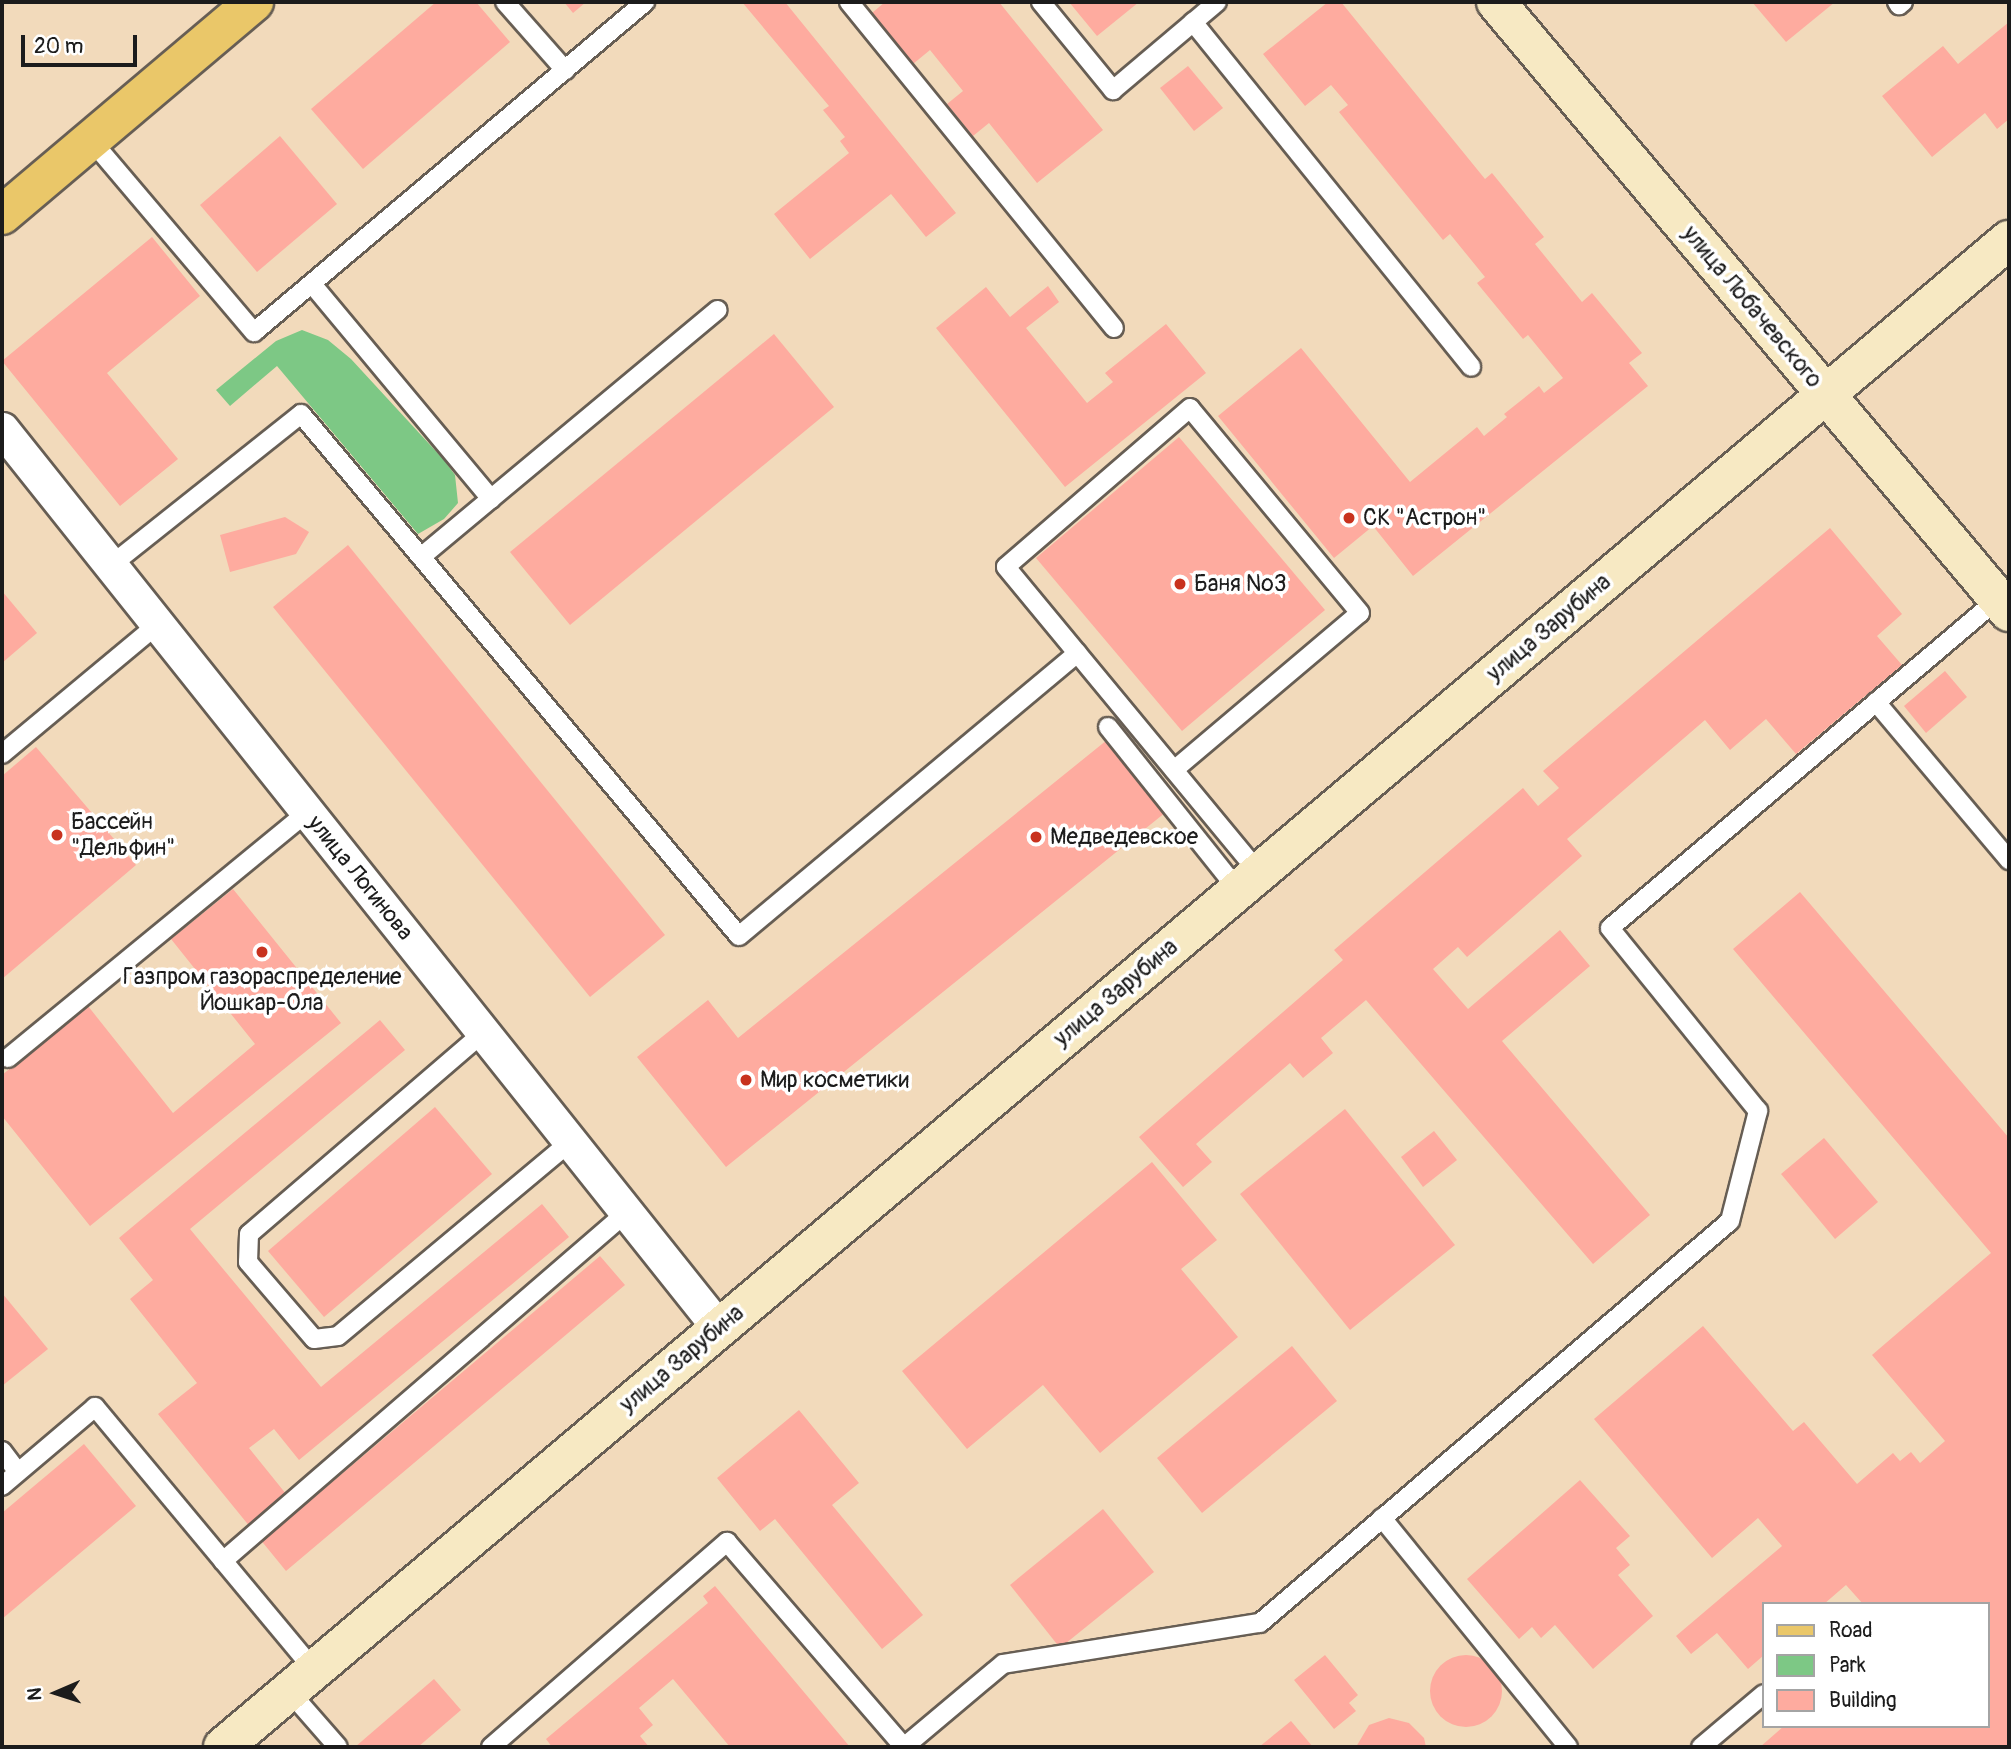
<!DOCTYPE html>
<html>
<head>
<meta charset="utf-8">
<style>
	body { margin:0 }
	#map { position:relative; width:2011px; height:1749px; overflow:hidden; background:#f2dabb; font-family:Pangolin,sans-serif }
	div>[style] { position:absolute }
	.green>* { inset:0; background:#7dc885 }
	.building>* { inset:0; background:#feab9f }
	.round { border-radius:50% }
	.roads { filter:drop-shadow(2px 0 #675e54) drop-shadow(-2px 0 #675e54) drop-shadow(0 2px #675e54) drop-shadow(0 -2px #675e54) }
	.lane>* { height:18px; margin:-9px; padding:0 9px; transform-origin:9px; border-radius:9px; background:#fff }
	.street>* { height:33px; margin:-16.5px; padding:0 16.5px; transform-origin:16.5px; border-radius:16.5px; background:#fff }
	.secondary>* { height:38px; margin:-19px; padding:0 19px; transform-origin:19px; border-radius:19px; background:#f7e9c3 }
	.primary>* { height:38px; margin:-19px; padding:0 19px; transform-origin:19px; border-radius:19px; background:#eac769 }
	.dots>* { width:19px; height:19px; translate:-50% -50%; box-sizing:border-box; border:4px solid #fff; border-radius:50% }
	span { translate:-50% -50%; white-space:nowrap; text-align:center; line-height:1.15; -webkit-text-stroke:7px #fff; paint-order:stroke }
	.street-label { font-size:23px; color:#1c1c1c }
	.poi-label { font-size:23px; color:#1c1c1c }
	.left { translate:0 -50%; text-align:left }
	.frame { position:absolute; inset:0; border:4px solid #1c1c1c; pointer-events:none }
	.legend { position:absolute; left:1762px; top:1602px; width:228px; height:126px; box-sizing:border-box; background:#fff; border:2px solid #a4a4a4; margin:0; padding:9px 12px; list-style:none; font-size:21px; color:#1c1c1c }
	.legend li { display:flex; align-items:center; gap:14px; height:35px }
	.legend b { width:35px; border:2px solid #a4a4a4 }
	.north { position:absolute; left:21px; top:1658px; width:70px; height:70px; -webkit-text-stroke:5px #fff; paint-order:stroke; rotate:267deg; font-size:19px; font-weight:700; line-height:28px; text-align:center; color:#1c1c1c }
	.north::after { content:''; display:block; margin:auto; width:24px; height:32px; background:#1c1c1c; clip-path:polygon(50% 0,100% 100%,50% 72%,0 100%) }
	.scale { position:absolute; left:21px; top:35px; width:116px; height:32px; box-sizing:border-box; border:4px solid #1c1c1c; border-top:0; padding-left:9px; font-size:21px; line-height:24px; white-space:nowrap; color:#1c1c1c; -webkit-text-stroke:5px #fff; paint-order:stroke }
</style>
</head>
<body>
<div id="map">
	<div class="green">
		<div style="clip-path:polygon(302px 330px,328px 340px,351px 359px,444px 460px,455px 475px,458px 503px,444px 519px,418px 534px,277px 366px,230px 406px,216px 390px,276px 341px)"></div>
	</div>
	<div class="building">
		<div style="clip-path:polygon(436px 2px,476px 2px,510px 42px,363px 169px,311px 109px)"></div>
		<div style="clip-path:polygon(564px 2px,586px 2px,573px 13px)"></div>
		<div style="clip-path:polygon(742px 2px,785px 2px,956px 213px,926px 237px,891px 194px,810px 259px,774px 214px,849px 153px,840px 141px,845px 137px,823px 110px,829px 106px)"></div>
		<div style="clip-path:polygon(885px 2px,999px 2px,1103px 130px,1037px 183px,989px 123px,973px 136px,947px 104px,963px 91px,930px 50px,913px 64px,872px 13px)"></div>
		<div style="clip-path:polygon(1069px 2px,1139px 2px,1097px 36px)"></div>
		<div style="clip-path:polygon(1328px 2px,1341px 2px,1485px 179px,1492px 173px,1544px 237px,1535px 244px,1582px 302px,1592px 293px,1642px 353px,1629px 363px,1648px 386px,1413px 576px,1373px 526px,1334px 558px,1218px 416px,1301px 348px,1410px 482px,1477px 427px,1484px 436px,1507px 417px,1504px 414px,1539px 386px,1544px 393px,1563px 378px,1528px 335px,1523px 339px,1477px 283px,1485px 277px,1450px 234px,1443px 240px,1339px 112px,1348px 105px,1331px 85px,1305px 106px,1263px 54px)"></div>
		<div style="clip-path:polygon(1752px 2px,1835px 2px,1786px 42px)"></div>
		<div style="clip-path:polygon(2009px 22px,2009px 119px,1997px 129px,1985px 113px,1932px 157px,1882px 96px,1943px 46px,1958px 64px)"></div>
		<div style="clip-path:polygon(1188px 66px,1223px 108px,1194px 131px,1160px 88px)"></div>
		<div style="clip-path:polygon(280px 136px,337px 204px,257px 272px,200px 205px)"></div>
		<div style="clip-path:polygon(152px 237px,200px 296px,107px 373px,178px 459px,120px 506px,2px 361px)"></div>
		<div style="clip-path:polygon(1048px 286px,1059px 302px,1026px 328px,1087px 403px,1113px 382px,1105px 373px,1166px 324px,1206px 373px,1065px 487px,936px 328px,986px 287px,1010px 317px)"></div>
		<div style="clip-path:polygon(774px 334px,834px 407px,570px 625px,510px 552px)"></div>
		<div style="clip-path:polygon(1179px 437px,1325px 610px,1182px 731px,1036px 558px)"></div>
		<div style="clip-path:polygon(285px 517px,309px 532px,296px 554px,230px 572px,220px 535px)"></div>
		<div style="clip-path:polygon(1830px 528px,1902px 614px,1877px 636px,1902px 665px,1796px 754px,1766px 719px,1730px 750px,1705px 720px,1567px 839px,1582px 856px,1467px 957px,1458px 947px,1433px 969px,1468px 1009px,1560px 930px,1590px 966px,1502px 1041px,1650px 1215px,1593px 1264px,1366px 1000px,1321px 1038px,1333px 1053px,1303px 1078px,1290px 1063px,1196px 1144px,1212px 1162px,1183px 1187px,1139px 1137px,1343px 960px,1334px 950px,1523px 788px,1538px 806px,1559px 788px,1543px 771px)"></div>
		<div style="clip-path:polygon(348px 545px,665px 935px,590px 997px,273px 607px)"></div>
		<div style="clip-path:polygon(2px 591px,37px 633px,2px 663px)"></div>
		<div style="clip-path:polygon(1945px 671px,1967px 697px,1926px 733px,1904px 706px)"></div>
		<div style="clip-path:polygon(1107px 740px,1166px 812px,726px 1167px,637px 1057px,708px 1000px,738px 1038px)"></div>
		<div style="clip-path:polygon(36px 747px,136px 865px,2px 979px,2px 776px)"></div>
		<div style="clip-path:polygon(233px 889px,341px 1023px,90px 1226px,2px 1116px,2px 1075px,88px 1006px,173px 1113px,255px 1044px,171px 939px)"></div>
		<div style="clip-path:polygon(1800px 892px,2009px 1138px,2009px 1747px,1760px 1747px,1784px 1726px,1988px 1726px,1988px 1604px,1863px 1604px,1846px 1585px,1824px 1604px,1764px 1604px,1764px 1655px,1748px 1669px,1717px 1633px,1691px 1654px,1676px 1636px,1782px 1546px,1758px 1518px,1712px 1558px,1594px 1419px,1703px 1326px,1793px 1431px,1804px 1422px,1857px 1484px,1893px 1453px,1900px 1461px,1911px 1452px,1920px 1463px,1945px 1441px,1872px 1355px,1991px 1253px,1733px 949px)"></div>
		<div style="clip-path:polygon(380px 1020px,405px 1050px,190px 1229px,321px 1387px,542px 1204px,569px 1237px,299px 1460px,274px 1429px,249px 1448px,299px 1510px,600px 1256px,625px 1285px,286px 1571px,158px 1414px,197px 1383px,130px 1299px,153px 1280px,119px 1238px)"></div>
		<div style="clip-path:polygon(435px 1107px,492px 1174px,324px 1317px,268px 1251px)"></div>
		<div style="clip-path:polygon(1345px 1109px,1455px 1245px,1350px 1330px,1240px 1194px)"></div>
		<div style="clip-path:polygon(1434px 1131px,1457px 1160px,1423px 1187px,1401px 1157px)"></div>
		<div style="clip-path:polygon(1824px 1138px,1878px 1202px,1835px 1239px,1781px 1174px)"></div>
		<div style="clip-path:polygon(1152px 1162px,1217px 1240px,1181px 1269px,1238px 1337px,1100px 1453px,1043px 1385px,967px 1449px,902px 1371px)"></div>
		<div style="clip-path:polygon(2px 1293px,48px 1349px,2px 1386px)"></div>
		<div style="clip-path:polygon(1292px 1346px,1337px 1401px,1202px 1513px,1157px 1458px)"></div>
		<div style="clip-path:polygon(799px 1410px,859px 1483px,832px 1505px,923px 1615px,882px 1649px,775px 1519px,760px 1531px,717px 1478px)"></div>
		<div style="clip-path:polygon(84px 1444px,136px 1506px,2px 1619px,2px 1513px)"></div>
		<div style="clip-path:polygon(1580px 1480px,1630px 1536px,1616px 1548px,1630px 1565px,1618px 1575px,1653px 1616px,1593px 1669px,1555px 1625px,1541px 1638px,1532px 1627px,1519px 1639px,1467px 1579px)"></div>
		<div style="clip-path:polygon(1103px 1509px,1154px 1572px,1060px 1648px,1010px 1585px)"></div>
		<div style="clip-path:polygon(715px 1586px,850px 1747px,730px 1747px,673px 1679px,639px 1708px,653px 1725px,640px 1736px,649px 1747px,552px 1747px,546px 1739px,708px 1603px,703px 1596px)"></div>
		<div class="round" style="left:1430px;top:1655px;width:72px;height:72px"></div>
		<div style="clip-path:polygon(1325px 1655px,1358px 1695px,1349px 1703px,1356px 1711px,1334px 1729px,1294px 1680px)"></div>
		<div style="clip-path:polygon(434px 1679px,461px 1710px,418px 1747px,355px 1747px)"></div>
		<div style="clip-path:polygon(1389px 1718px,1409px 1723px,1424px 1738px,1426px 1747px,1356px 1747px,1369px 1725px)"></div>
		<div style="clip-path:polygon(1291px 1721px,1313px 1747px,1259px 1747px)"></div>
	</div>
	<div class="roads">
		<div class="lane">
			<div style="left:505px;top:2px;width:91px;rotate:48.6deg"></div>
			<div style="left:849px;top:2px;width:420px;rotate:50.9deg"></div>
			<div style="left:1041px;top:2px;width:114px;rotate:50.7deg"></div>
			<div style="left:1113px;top:90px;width:136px;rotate:-40.2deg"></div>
			<div style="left:1897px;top:2px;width:4px;rotate:56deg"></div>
			<div style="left:1899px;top:5px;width:5px;rotate:-37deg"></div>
			<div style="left:1193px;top:22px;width:443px;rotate:51.1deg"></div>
			<div style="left:91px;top:140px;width:252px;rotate:49.7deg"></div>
			<div style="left:254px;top:332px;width:512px;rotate:-40.16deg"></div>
			<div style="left:312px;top:284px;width:280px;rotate:50.2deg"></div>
			<div style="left:421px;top:557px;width:386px;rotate:-39.8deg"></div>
			<div style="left:110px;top:566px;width:244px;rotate:-38.5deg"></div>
			<div style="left:301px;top:414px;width:681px;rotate:50deg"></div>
			<div style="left:739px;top:936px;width:441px;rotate:-39.9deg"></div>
			<div style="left:1876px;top:702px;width:207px;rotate:49.9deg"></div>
			<div style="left:1108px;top:727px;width:208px;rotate:51.4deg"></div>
			<div style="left:2px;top:754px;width:202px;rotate:-39.8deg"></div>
			<div style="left:1174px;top:770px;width:243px;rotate:-40.2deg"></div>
			<div style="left:1360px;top:613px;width:266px;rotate:-129.7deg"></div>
			<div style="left:1190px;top:408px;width:243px;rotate:139.2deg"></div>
			<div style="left:1006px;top:567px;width:397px;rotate:50.4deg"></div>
			<div style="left:484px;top:1032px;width:310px;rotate:139.3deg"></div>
			<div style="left:249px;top:1234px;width:28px;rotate:92deg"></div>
			<div style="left:248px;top:1262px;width:101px;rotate:49.4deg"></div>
			<div style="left:314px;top:1339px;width:24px;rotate:-7deg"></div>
			<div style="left:338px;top:1336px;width:304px;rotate:-39.9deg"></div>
			<div style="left:8px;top:1058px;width:387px;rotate:-39.4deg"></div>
			<div style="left:2px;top:1451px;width:26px;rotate:53deg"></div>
			<div style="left:2px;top:1486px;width:122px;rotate:-40.3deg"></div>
			<div style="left:95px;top:1407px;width:342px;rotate:50.2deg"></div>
			<div style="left:1382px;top:1518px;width:295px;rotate:50.9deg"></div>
			<div style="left:223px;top:1561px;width:534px;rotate:-40.82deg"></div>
			<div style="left:289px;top:1691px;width:74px;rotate:48.8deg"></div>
			<div style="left:491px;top:1747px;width:313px;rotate:-41deg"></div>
			<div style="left:727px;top:1542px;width:271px;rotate:49.2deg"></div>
			<div style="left:904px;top:1747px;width:129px;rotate:-40deg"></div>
			<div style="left:1003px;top:1664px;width:260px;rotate:-9.1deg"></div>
			<div style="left:1260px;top:1623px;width:618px;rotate:-40.54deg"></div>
			<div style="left:1730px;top:1221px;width:114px;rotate:-75.7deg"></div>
			<div style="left:1758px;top:1111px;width:235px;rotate:-129deg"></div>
			<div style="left:1610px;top:928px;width:509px;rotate:-40.3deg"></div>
			<div style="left:1701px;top:1747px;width:82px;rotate:-40.1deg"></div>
		</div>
		<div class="street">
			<div style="left:2px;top:429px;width:1150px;rotate:51.43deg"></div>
		</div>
		<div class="secondary">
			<div style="left:1496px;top:2px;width:797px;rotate:49.94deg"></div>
			<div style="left:223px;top:1747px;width:2337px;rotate:-40.16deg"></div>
		</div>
		<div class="primary">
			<div style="left:2px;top:215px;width:330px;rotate:-40.2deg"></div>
		</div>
	</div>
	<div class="dots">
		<div style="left:1349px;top:518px;background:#c8321e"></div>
		<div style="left:1180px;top:584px;background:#c8321e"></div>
		<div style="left:57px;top:835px;background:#c8321e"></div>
		<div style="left:1036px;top:837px;background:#c8321e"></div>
		<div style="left:262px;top:952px;background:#c8321e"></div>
		<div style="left:746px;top:1080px;background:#c8321e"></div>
	</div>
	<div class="street-label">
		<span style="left:1752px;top:307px;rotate:50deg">улица Лобачевского</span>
		<span style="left:1549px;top:628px;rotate:-40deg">улица Зарубина</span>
		<span style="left:360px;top:878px;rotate:51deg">улица Логинова</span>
		<span style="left:1116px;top:993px;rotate:-40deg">улица Зарубина</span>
		<span style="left:682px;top:1359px;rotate:-40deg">улица Зарубина</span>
	</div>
	<div class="poi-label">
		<span class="left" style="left:1363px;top:518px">СК "Астрон"</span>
		<span class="left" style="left:1194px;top:584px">Баня №3</span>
		<span class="left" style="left:71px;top:835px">Бассейн<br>"Дельфин"</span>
		<span class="left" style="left:1050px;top:837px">Медведевское</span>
		<span style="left:262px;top:990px">Газпром газораспределение<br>Йошкар-Ола</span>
		<span class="left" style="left:760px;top:1080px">Мир косметики</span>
	</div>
	<div class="frame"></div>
	<ul class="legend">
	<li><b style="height:9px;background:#eac769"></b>Road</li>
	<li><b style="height:19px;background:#7dc885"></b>Park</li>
	<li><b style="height:19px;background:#feab9f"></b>Building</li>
	</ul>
	<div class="north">N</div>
	<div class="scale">20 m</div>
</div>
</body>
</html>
